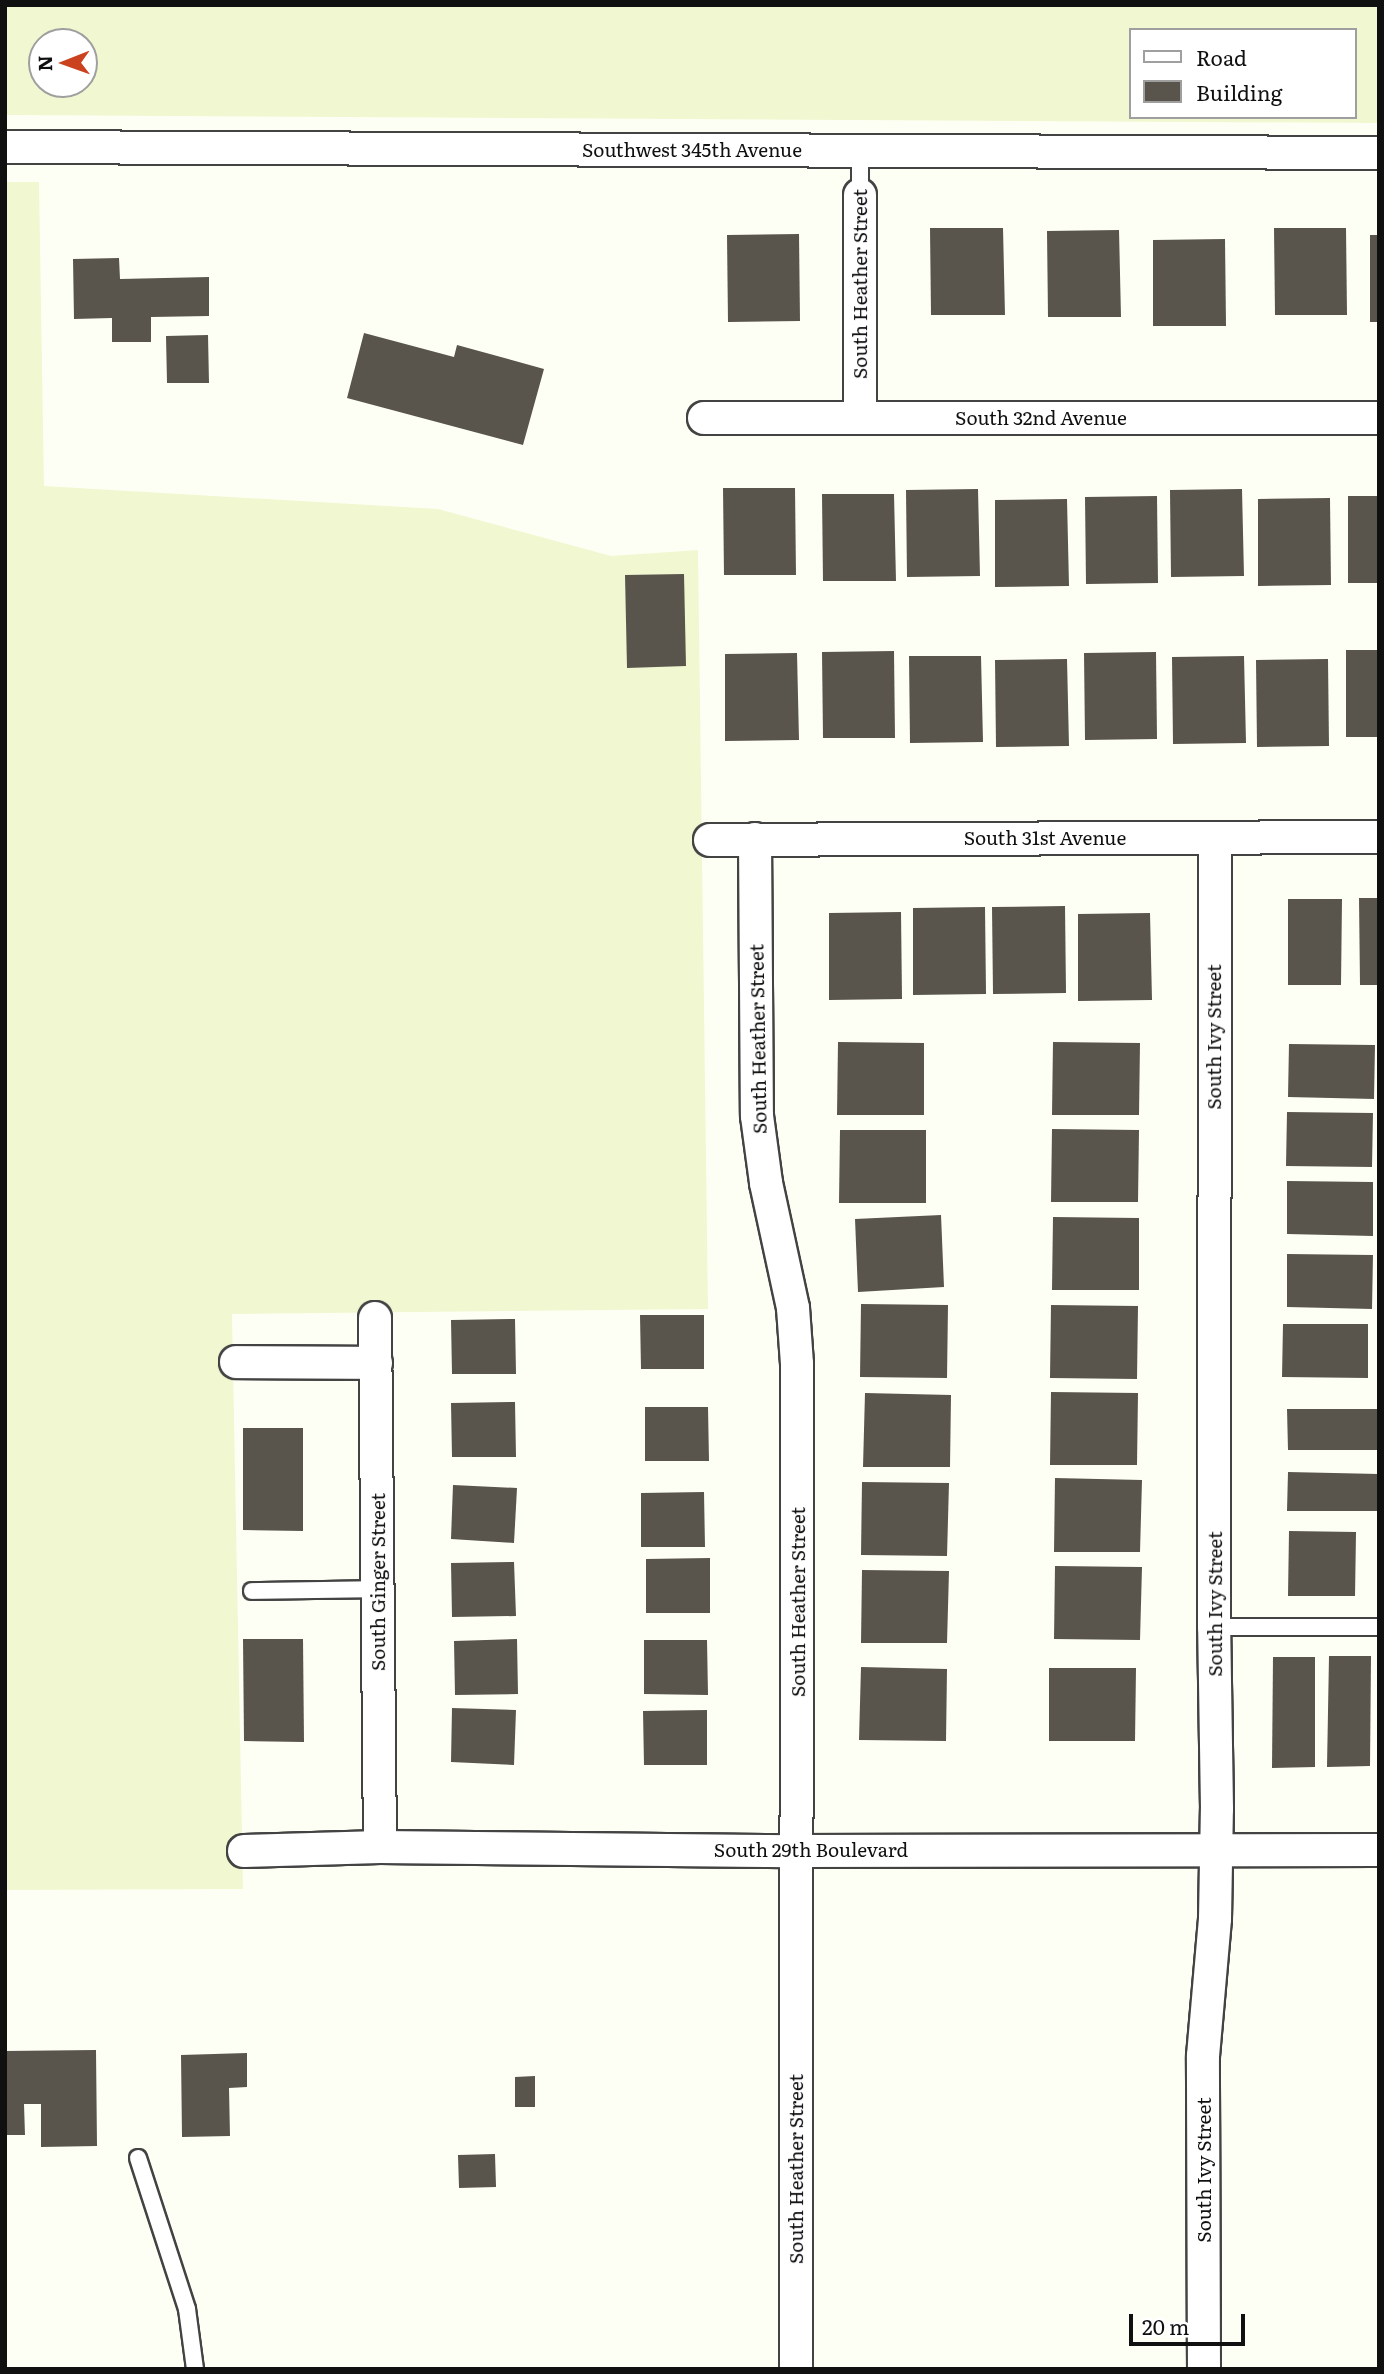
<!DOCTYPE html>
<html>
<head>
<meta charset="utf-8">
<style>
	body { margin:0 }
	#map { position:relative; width:1384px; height:2374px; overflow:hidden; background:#fefff4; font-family:Literata,serif }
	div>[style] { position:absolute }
	.farmland>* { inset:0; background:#f1f8d1 }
	.building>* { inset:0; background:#5a554c }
	.roads { filter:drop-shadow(2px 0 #434343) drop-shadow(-2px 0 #434343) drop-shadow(0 2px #434343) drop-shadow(0 -2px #434343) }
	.lane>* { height:16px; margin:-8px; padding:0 8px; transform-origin:8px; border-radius:8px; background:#fff }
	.street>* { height:32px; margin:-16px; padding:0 16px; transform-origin:16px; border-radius:16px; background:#fff }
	span { translate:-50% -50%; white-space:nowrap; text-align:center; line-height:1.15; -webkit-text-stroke:7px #fff; paint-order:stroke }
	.street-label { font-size:19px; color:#101010 }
	.frame { position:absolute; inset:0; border:7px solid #101010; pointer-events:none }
	.legend { position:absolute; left:1129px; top:28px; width:228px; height:91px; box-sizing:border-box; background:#fff; border:2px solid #9f9f9f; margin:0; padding:9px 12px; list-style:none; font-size:21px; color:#101010 }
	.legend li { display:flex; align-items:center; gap:14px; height:35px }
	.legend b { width:35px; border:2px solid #9f9f9f }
	.north { position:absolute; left:28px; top:28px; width:70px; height:70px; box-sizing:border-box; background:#fff; border:2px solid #9f9f9f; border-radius:50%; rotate:269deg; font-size:19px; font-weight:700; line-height:28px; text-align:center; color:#101010 }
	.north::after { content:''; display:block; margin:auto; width:24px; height:32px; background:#cb421e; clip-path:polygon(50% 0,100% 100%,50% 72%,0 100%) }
	.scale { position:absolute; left:1129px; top:2314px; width:116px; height:32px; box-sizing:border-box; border:4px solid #101010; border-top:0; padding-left:9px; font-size:21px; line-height:24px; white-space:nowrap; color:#101010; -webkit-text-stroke:5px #fff; paint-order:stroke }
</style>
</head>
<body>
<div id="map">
	<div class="farmland">
		<div style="clip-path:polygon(evenodd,5px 5px,1379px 5px,1379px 123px,5px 115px,5px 5px,1130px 30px,1354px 30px,1354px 117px,1130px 117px,1130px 30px,5px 5px,42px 42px,84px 42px,84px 84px,42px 84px,42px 42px)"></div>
		<div style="clip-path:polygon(5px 182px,39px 182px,44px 486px,438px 509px,611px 556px,698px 550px,708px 1309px,232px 1314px,243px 1889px,5px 1890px)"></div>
	</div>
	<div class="building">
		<div style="clip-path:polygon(930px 228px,1003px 228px,1005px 315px,931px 315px)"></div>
		<div style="clip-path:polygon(1274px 228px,1346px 228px,1347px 315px,1275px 315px)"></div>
		<div style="clip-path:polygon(1119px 230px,1121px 317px,1048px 317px,1047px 231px)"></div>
		<div style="clip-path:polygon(799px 234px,800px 321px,728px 322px,727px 235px)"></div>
		<div style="clip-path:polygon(1370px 235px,1379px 235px,1379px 322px,1370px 322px)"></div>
		<div style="clip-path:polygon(1225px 239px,1226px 326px,1153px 326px,1153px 240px)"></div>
		<div style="clip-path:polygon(119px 258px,120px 279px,209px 277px,209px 316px,151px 317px,151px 342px,112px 342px,112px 318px,74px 319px,73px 259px)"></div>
		<div style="clip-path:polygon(364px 333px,454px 357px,457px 345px,544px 369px,523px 445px,347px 398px)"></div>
		<div style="clip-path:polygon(208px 335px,209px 383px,167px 383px,166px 336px)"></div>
		<div style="clip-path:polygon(723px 488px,795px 488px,796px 575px,724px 575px)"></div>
		<div style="clip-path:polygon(978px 489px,980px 576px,907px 577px,906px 490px)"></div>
		<div style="clip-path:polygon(1242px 489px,1244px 576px,1171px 577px,1170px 490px)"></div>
		<div style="clip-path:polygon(822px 494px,894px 494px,896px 581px,823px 581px)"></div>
		<div style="clip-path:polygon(1157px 496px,1158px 583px,1086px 584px,1085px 497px)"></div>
		<div style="clip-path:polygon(1348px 496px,1379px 496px,1379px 583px,1348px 583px)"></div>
		<div style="clip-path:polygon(1330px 498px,1331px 585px,1258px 586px,1258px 499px)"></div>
		<div style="clip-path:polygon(1067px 499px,1069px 586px,995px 587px,995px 500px)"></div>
		<div style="clip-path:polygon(684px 574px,686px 666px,627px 668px,625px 575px)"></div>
		<div style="clip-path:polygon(1346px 650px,1379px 650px,1379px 737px,1346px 737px)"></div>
		<div style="clip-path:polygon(894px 651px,895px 738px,823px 738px,822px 652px)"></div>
		<div style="clip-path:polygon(1156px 652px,1157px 739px,1085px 740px,1084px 653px)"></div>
		<div style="clip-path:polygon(797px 653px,799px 740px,725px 741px,725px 654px)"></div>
		<div style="clip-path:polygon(909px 656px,981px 656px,983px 742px,910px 743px)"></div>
		<div style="clip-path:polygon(1244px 656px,1246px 743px,1173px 744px,1172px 657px)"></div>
		<div style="clip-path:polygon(1067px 659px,1069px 746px,996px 747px,995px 660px)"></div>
		<div style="clip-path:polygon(1328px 659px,1329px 746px,1257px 747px,1256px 660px)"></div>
		<div style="clip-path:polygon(1359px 898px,1379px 898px,1379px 985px,1360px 985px)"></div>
		<div style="clip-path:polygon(1288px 899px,1342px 899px,1341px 985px,1288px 985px)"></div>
		<div style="clip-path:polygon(1065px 906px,1066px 993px,993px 994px,992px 907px)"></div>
		<div style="clip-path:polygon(985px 907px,986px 994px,913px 995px,913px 908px)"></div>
		<div style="clip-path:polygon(901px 912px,902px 999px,829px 1000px,829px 913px)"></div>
		<div style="clip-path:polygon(1150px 913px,1152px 1000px,1078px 1001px,1078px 914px)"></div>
		<div style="clip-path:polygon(838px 1042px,924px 1043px,924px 1115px,837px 1115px)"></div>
		<div style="clip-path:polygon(1053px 1042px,1140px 1043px,1139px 1115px,1052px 1115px)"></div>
		<div style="clip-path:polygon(1289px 1044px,1375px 1045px,1374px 1099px,1288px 1097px)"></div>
		<div style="clip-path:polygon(1287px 1112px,1373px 1113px,1372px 1167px,1286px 1166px)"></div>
		<div style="clip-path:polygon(1052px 1129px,1139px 1130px,1138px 1202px,1051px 1202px)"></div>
		<div style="clip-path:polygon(840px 1130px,926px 1130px,926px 1203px,839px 1203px)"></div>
		<div style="clip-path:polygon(1287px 1181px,1373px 1182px,1373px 1236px,1287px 1234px)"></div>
		<div style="clip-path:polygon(941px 1215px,944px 1287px,858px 1292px,855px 1219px)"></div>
		<div style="clip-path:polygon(1053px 1217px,1139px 1218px,1139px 1290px,1052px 1290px)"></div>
		<div style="clip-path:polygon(1287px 1254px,1373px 1255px,1372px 1309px,1287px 1307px)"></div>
		<div style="clip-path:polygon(861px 1304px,948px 1305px,947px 1378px,860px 1377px)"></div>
		<div style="clip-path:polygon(1051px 1305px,1138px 1306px,1137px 1379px,1050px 1378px)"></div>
		<div style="clip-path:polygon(640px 1315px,704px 1315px,704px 1369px,641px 1369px)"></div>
		<div style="clip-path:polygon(515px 1319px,516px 1374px,452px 1374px,451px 1320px)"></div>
		<div style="clip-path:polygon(1283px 1324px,1368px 1324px,1368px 1378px,1282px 1377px)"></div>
		<div style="clip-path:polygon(1051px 1392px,1138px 1393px,1137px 1465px,1050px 1465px)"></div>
		<div style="clip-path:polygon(865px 1393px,951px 1395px,950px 1467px,863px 1467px)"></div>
		<div style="clip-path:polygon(515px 1402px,516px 1457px,452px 1457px,451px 1403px)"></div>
		<div style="clip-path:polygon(645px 1407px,708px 1407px,709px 1461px,645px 1461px)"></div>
		<div style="clip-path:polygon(1287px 1409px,1379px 1409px,1379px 1450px,1288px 1450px)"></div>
		<div style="clip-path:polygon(243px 1428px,303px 1428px,303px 1531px,243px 1530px)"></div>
		<div style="clip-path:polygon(1288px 1472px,1379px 1474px,1379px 1511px,1287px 1511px)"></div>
		<div style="clip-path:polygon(1055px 1478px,1142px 1480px,1140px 1552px,1054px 1552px)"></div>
		<div style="clip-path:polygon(862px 1482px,949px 1483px,947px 1556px,861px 1555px)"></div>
		<div style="clip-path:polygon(453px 1485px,517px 1488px,514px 1543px,451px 1539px)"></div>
		<div style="clip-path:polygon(704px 1492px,705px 1547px,641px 1547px,641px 1493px)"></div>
		<div style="clip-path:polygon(1289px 1531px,1356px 1532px,1355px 1596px,1288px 1596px)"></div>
		<div style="clip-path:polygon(710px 1558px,710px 1613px,646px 1613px,646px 1559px)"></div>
		<div style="clip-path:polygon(514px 1562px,516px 1616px,452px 1617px,451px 1563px)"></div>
		<div style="clip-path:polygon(1055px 1566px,1142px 1567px,1140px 1640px,1054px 1639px)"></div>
		<div style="clip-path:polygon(862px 1570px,949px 1571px,947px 1643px,861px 1643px)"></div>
		<div style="clip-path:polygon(243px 1639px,303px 1639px,304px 1742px,244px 1741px)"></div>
		<div style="clip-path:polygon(517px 1639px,518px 1694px,455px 1695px,454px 1641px)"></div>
		<div style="clip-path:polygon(644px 1640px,707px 1640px,708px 1695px,644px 1694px)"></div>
		<div style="clip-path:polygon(1329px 1656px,1371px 1656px,1370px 1766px,1327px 1767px)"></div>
		<div style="clip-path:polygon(1273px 1657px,1315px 1657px,1315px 1767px,1272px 1768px)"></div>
		<div style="clip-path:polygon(861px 1667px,947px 1669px,946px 1741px,859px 1740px)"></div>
		<div style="clip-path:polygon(1049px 1668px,1136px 1668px,1135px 1741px,1049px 1741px)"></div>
		<div style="clip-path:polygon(452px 1708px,516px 1710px,514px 1765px,451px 1762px)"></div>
		<div style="clip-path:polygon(707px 1710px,707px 1765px,644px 1765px,643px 1711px)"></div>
		<div style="clip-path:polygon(96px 2050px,97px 2146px,41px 2147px,41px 2104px,24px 2104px,25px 2135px,5px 2135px,5px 2051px)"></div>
		<div style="clip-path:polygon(247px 2053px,247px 2087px,229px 2088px,230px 2136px,182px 2137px,181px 2055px)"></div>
		<div style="clip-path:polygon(535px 2076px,535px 2107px,515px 2107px,515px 2077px)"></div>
		<div style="clip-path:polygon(495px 2154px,496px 2187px,459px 2188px,458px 2155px)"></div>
	</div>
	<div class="roads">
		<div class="lane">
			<div style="left:860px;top:151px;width:44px;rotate:90deg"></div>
			<div style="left:252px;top:1591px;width:126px;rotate:-0.9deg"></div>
			<div style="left:1214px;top:1627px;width:165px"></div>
			<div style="left:138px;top:2158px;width:159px;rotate:72deg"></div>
			<div style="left:187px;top:2309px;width:61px;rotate:82.4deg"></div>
		</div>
		<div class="street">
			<div style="left:5px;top:147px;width:1374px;rotate:0.25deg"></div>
			<div style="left:860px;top:195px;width:223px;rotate:90deg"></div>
			<div style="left:704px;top:418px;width:675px"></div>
			<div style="left:755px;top:839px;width:277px;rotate:89.6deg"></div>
			<div style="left:757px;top:1116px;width:68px;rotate:82.3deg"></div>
			<div style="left:766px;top:1183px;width:128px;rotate:77.8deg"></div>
			<div style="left:793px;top:1308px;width:56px;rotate:85.9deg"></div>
			<div style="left:797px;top:1364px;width:1005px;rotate:90.06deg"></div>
			<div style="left:710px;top:840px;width:669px;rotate:-0.26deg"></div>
			<div style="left:375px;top:1318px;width:529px;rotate:89.46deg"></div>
			<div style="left:236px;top:1362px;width:140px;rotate:0.4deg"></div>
			<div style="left:244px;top:1851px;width:136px;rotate:-1.7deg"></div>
			<div style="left:380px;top:1847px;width:416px;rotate:0.6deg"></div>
			<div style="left:796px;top:1851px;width:583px;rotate:-0.1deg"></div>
			<div style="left:1204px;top:2369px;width:313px;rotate:-90.2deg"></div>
			<div style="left:1203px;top:2056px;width:138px;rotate:-85deg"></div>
			<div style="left:1215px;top:1919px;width:110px;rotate:-89deg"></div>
			<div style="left:1217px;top:1809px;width:182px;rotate:-90.9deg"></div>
			<div style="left:1214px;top:1627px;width:789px;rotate:-89.93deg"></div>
		</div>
	</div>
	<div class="street-label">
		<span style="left:692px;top:150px">Southwest 345th Avenue</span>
		<span style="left:860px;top:284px;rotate:-90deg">South Heather Street</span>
		<span style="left:1041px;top:418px">South 32nd Avenue</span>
		<span style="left:1045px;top:838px">South 31st Avenue</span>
		<span style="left:1214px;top:1037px;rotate:-90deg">South Ivy Street</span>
		<span style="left:758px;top:1039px;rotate:-91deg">South Heather Street</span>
		<span style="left:378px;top:1582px;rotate:-90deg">South Ginger Street</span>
		<span style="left:798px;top:1602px;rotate:-90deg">South Heather Street</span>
		<span style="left:1215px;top:1604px;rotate:-90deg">South Ivy Street</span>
		<span style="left:811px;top:1850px">South 29th Boulevard</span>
		<span style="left:796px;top:2169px;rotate:-90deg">South Heather Street</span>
		<span style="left:1204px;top:2170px;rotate:-90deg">South Ivy Street</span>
	</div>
	<div class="frame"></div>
	<ul class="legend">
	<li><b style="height:9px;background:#fff"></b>Road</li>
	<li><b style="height:19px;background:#5a554c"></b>Building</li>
	</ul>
	<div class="north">N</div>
	<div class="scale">20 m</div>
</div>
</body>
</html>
